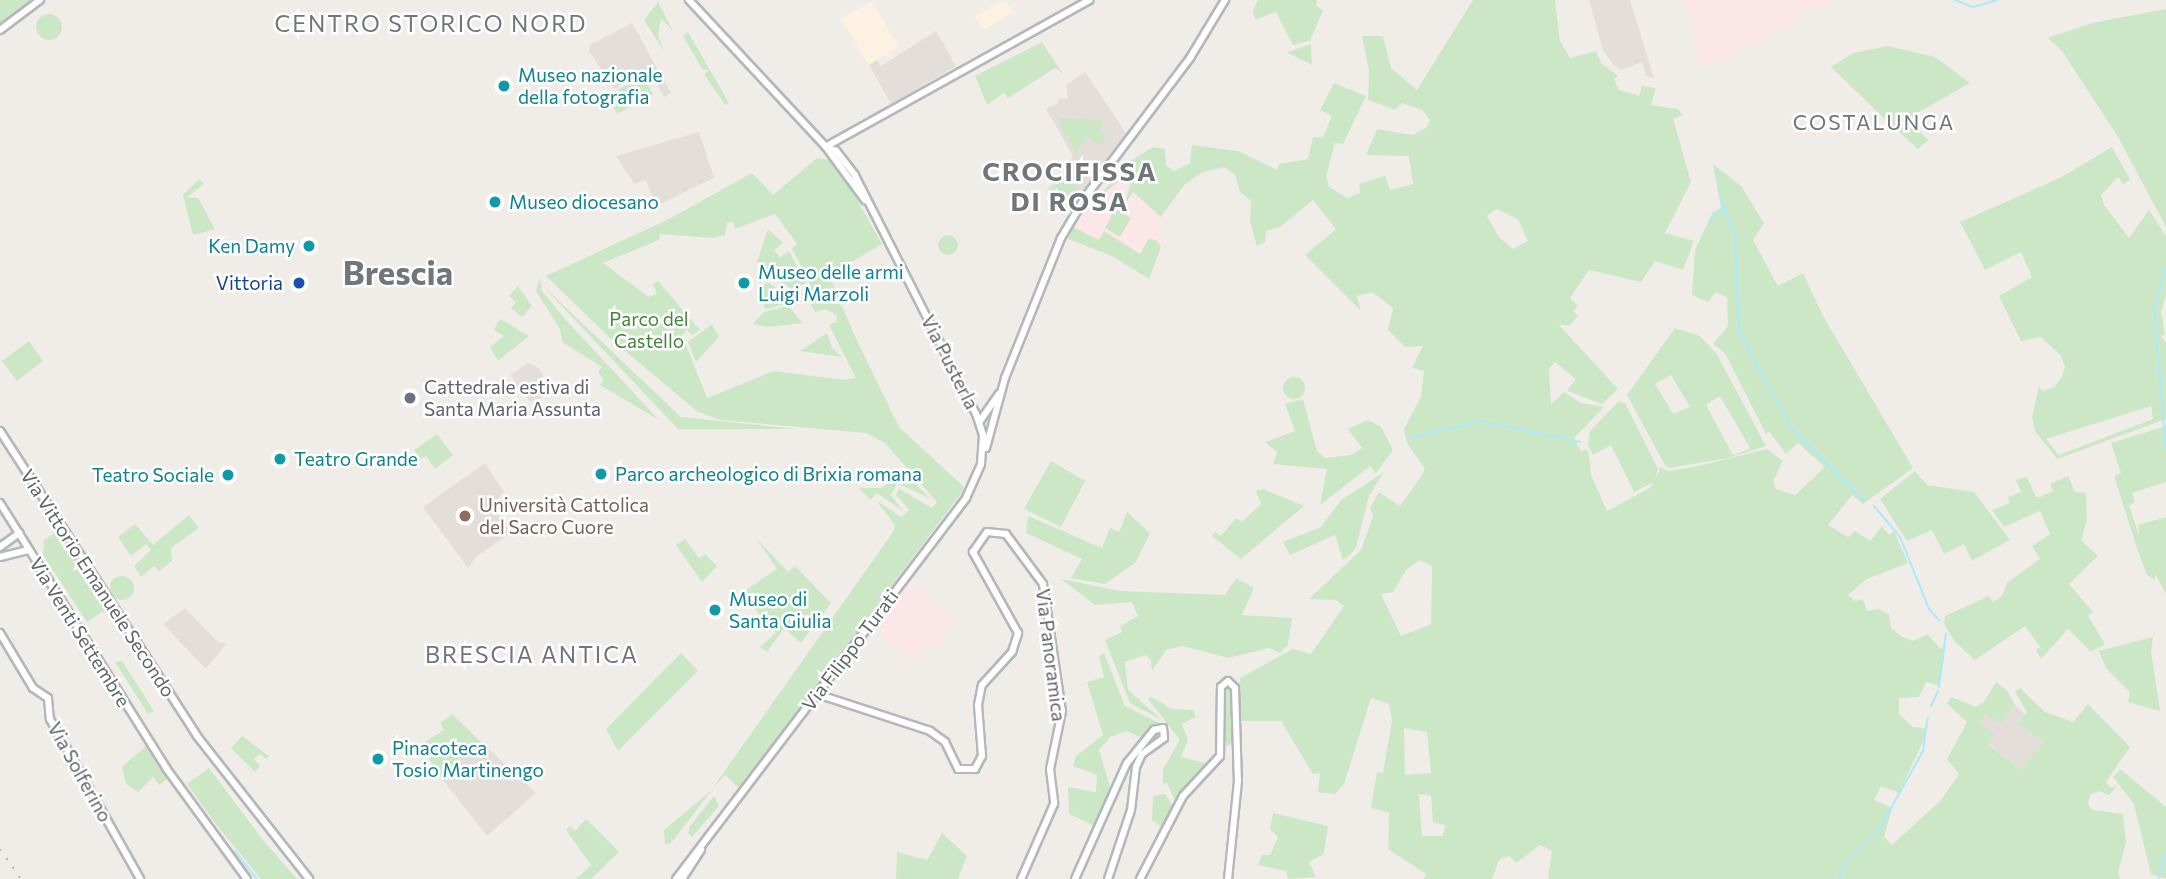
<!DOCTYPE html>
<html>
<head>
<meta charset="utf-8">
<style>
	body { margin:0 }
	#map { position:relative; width:2166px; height:879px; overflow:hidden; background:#f0ede8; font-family:Commissioner,sans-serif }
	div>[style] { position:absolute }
	.commercial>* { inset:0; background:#fdf1e1 }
	.education>* { inset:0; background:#e3ded9 }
	.medical>* { inset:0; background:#fbe6e8 }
	.green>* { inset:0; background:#cce7c6 }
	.round { border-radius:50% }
	.stream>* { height:2px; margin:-1px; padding:0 1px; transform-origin:1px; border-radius:1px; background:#ace9fc }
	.roads { filter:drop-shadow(2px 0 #b4b8bb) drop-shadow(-2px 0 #b4b8bb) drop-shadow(0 2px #b4b8bb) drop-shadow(0 -2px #b4b8bb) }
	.secondary>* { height:6px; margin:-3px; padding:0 3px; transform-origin:3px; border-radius:3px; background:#fff }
	.rail>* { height:2px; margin-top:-1px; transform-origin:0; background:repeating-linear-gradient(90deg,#b4b5b5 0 2px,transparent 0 11px) }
	.dots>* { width:19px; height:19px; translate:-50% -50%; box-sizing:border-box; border:4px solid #fff; border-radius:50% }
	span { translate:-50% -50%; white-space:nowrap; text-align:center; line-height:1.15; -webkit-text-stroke:5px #fff; paint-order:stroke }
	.culture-label { font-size:19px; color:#0d838f }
	.left { translate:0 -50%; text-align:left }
	.right { translate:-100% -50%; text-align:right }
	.transit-label { font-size:19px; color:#164399 }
	.park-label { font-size:19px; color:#438539 }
	.street-label { font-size:19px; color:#5f6467 }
	.worship-label { font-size:19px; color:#5b616d }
	.education-label { font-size:19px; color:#785e54 }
	.neighbourhood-label { font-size:21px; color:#707679; letter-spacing:2px }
	.quarter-label { font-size:23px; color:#707679; letter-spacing:2px }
	.district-label { font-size:26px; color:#707679; font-weight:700; letter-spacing:2px }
	.town-label { font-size:33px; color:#707679; font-weight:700 }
</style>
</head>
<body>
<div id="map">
	<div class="commercial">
		<div style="clip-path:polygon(1004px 0,1014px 12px,983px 30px,975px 16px)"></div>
		<div style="clip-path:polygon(871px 1px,899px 47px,868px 65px,841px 19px)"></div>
	</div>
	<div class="education">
		<div style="clip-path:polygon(1589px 0,1630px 0,1654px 78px,1646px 76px,1642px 62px,1621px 70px,1612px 63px,1603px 50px)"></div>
		<div style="clip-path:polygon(632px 23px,671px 93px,664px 97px,648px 69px,614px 89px,589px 51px,590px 45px)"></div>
		<div style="clip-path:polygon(936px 31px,956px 66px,891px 104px,869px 65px,877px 60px,881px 66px)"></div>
		<div style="clip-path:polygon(1085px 72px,1126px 133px,1073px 204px,1047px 190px,1073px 156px,1046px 109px,1058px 103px,1058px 99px,1068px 98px,1066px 85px)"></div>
		<div style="clip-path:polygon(699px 132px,714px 178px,656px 206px,646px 180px,634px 184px,616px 156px)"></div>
		<div style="clip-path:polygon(528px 363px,539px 368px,550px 388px,544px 397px,530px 402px,510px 375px)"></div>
		<div style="clip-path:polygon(485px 463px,504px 492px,492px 505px,511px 533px,477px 556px,468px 568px,423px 507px)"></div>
		<div style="clip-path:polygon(185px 608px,217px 641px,226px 644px,206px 669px,163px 624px)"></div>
		<div style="clip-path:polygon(2015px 705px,2025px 714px,2020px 725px,2044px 742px,2021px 769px,1988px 743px,1979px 723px,1985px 714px,2000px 725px)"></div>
		<div style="clip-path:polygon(480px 741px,536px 793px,487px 836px,440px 776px)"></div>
	</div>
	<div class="medical">
		<div style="clip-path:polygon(1683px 0,1831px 0,1807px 13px,1797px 11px,1792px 25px,1704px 67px)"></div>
		<div style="clip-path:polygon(1124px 165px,1178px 191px,1161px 212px,1159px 234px,1164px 242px,1149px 279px,1112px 256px,1068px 238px,1089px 201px,1094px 203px)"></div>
		<div style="clip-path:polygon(909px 582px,952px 619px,938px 649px,928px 643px,914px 661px,883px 636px,880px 627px,880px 619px)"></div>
	</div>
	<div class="green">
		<div style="clip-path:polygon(0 0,32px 0,0 25px)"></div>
		<div style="clip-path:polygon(1258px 0,1317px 0,1316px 6px,1323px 10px,1310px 41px,1293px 45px,1276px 12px,1255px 20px,1253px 11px)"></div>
		<div style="clip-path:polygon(evenodd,1473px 0,1555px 0,1560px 41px,1570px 58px,1596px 51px,1601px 63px,1618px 76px,1614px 79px,1619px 90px,1639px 96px,1642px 86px,1656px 88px,1651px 105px,1678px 109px,1683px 115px,1673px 119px,1691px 182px,1665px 233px,1694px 241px,1683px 270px,1655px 261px,1641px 282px,1589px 270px,1570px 298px,1578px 306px,1573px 311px,1578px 316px,1570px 325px,1559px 325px,1618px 389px,1602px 404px,1567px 391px,1576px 379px,1555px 362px,1549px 369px,1551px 404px,1564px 392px,1581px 403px,1604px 407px,1574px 438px,1581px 452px,1586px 449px,1589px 454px,1591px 475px,1607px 511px,1651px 487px,1661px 467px,1668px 471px,1694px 467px,1767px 449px,1783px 461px,1773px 481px,1776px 489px,1795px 495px,1825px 467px,1798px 443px,1786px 454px,1769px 431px,1766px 434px,1725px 353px,1713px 344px,1728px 326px,1727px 297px,1716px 292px,1708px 302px,1692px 295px,1695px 250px,1713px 212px,1721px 208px,1713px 164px,1741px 186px,1764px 223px,1753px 240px,1778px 286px,1803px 273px,1823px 316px,1913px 468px,1863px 504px,1852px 495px,1828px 525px,1848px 537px,1855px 531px,1870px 541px,1882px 526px,1889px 535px,1894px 531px,1908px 563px,1867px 579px,1848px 595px,1855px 601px,1863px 599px,1867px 611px,1879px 609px,1889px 615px,1891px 628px,1901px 636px,1913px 641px,1927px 634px,1941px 649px,1946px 645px,1939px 686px,1926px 682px,1919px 697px,1899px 698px,1899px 714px,1913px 727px,1925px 728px,1925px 737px,1899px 793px,1881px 786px,1874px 800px,1892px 808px,1884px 837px,1892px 845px,1941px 800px,1959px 774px,1947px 759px,1967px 722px,1947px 704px,1951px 697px,1976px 707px,1983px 703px,1996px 682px,2008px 691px,2015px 705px,2000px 725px,1985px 714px,1979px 723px,1994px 734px,1988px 744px,2021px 769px,2044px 742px,2019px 725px,2027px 712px,2015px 692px,2020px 688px,2045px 712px,2073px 722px,2088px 704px,2130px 747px,2106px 782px,2111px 788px,2117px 786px,2109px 795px,2099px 791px,2090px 795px,2088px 805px,2093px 810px,2123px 814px,2126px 842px,2118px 873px,2121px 879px,1548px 879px,1552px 851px,1540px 845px,1516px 863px,1510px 856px,1499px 860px,1492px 879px,1424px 879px,1426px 874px,1388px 849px,1389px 813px,1371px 808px,1377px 772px,1383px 773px,1392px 720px,1389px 704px,1371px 698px,1344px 784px,1335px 794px,1318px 792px,1320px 773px,1313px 774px,1281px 721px,1239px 721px,1240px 678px,1293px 649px,1311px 654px,1344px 606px,1336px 600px,1309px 599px,1361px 550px,1373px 516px,1370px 508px,1379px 492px,1400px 506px,1420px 478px,1425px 469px,1407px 443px,1404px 429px,1421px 397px,1424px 371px,1412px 368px,1423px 346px,1405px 347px,1388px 330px,1393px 308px,1372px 292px,1357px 296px,1361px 311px,1305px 255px,1336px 229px,1313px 200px,1280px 227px,1266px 231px,1265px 242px,1257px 246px,1250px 222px,1251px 201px,1240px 192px,1235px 175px,1224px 167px,1203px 172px,1184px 185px,1161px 217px,1133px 192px,1124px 206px,1127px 213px,1123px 210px,1130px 185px,1125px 176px,1099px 197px,1124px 165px,1153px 147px,1165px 149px,1166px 165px,1174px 171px,1190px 163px,1192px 145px,1238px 151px,1277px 170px,1279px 164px,1308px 159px,1313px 137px,1323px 137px,1332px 116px,1320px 110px,1334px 83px,1366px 96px,1343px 144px,1335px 143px,1326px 176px,1329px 187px,1347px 198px,1360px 193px,1359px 184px,1385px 176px,1390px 190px,1413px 184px,1409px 156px,1366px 155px,1377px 129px,1413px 135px,1427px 127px,1430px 120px,1422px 110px,1402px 103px,1395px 110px,1368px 100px,1369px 71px,1362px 36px,1383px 36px,1391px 68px,1417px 90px,1473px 0,1497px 209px,1518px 219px,1528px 241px,1513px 249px,1498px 236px,1487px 216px,1497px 209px,1473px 0,1420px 560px,1432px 566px,1431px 624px,1401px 636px,1381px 594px,1393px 592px,1406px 570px,1420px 560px,1473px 0,1404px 728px,1427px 732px,1431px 773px,1405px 775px,1404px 728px,1473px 0,1419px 794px,1431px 796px,1433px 822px,1445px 825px,1443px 836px,1422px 836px,1419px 794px)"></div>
		<div style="clip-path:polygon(658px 2px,673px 31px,661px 18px,658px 36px,664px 51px,644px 20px)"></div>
		<div style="clip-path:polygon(2166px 9px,2166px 227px,2118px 137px,2062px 51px,2048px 38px,2092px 23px)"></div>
		<div class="round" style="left:36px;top:14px;width:26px;height:26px"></div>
		<div style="clip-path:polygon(688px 32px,729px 103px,725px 105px,704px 74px,710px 70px,702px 69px,683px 36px)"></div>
		<div style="clip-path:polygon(1042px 42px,1063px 74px,1055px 68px,1008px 98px,1004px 93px,987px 105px,975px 76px)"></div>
		<div style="clip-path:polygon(1311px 44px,1312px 65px,1284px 51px,1287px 52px)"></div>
		<div style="clip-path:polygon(1888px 46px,1935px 57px,1970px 83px,1893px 127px,1831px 67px,1853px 53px)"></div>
		<div style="clip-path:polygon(643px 76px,653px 94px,617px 114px,607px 96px)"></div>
		<div style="clip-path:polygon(1062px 118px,1102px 120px,1100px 130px,1106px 136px,1099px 145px,1088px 137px,1076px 153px,1058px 121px)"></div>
		<div style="clip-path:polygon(1912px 122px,1928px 140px,1918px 149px,1898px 131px)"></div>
		<div style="clip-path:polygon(evenodd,2112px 147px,2130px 180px,2123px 184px,2118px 177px,2101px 195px,2104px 205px,2129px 238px,2149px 210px,2166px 236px,2166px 295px,2161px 312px,2165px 334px,2161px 336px,2166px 343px,2166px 419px,2057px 459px,2035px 431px,2032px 417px,2039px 386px,2043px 391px,2054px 387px,2061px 378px,2065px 367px,2061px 355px,2040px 337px,2021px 341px,1999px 296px,2032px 277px,2021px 252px,1985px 270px,1960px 222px,2060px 178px,2112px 147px,2151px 406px,2153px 419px,2059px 455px,2046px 439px,2151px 406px)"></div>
		<div style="clip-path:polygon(evenodd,817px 158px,830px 160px,843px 175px,882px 244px,829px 275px,853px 332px,899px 427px,965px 488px,739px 788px,725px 775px,712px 789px,893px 532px,895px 525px,876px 500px,901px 517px,909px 510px,896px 495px,899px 489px,932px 508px,937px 502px,885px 443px,866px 433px,721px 420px,698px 412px,612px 340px,546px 276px,669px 219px,752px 173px,773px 195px,817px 158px,775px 214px,797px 244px,792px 249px,808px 279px,811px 287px,803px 290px,815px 312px,825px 309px,837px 315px,836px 322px,829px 325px,856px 378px,844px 380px,774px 371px,707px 398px,682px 335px,687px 330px,692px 335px,700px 330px,658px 281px,653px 284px,657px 294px,649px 297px,603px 263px,659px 240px,660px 234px,712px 238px,725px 235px,727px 223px,733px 222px,735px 229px,775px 214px)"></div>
		<div style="clip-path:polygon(1075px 158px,1078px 160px,1064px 178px,1079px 190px,1071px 201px,1052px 190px,1061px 171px)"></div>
		<div style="clip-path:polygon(199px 179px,204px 184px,187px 197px,198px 198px,215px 229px,193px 235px,183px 195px)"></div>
		<div style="clip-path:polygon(1103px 202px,1131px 218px,1120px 237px,1105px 228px,1114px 211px)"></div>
		<div style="clip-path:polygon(1073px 227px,1099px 240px,1104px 231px,1140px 254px,1149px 238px,1157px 241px,1161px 247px,1149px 279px,1112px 256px,1068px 239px)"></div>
		<div style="clip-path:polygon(768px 229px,783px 243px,774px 250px,780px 257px,789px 251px,806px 283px,791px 289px,757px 262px)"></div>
		<div class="round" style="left:938px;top:235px;width:20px;height:20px"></div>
		<div style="clip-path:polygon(540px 277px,542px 291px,565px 319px,659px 420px,600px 385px,604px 380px,598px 372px,602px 367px,562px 342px,560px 329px,536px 291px)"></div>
		<div style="clip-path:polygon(769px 283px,787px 296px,790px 303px,765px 309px,759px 285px)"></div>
		<div style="clip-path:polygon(541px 284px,681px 417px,797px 429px,678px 429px)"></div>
		<div style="clip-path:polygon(518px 286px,532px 306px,522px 317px,511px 308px,516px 302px,509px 296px)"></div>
		<div style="clip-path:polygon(788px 306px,803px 323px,768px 327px,753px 324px,764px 312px)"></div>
		<div style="clip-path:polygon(500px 319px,529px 336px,498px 361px,490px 347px,504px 336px,494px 330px)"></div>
		<div style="clip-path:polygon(712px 324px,719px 337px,696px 362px,688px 342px)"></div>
		<div style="clip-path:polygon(evenodd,1675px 328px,1700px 336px,1716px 353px,1766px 446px,1728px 458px,1669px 468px,1665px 465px,1627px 395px,1675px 328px,1671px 375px,1690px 407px,1673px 414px,1655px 384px,1671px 375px,1675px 328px,1720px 396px,1750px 448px,1750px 449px,1733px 455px,1706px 405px,1720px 396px)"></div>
		<div style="clip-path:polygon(827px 333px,832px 348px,842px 357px,800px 351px)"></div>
		<div style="clip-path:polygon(29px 341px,43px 361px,17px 381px,2px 361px)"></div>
		<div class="round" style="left:1283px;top:377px;width:22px;height:22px"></div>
		<div style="clip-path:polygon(1303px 399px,1317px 451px,1325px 458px,1351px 455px,1362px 448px,1348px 429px,1368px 420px,1381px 427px,1393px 450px,1376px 473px,1370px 466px,1320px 505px,1327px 469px,1273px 464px,1277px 452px,1265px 442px,1295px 431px,1285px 404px)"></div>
		<div style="clip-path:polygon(1618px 402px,1625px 403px,1658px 469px,1654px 482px,1634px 492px,1611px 445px,1593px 455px,1588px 446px,1590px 431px)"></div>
		<div style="clip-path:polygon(2166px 426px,2166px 482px,2132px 493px,2135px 503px,2129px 505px,2139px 536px,2138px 525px,2166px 517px,2166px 594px,2155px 574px,2155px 580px,2147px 575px,2139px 554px,2114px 476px,2121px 473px,2111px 443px)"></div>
		<div style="clip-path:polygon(437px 434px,453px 455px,435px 469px,426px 456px,421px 459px,414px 450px)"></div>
		<div style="clip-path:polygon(1051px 461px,1085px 481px,1061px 527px,1024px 509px)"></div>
		<div style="clip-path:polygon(1915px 471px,1927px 485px,1974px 492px,2010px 540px,1972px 561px,1964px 544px,1944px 554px,1932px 530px,1907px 541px,1880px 499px)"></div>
		<div style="clip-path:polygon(905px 472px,929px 498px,897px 483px,891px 495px,903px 511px,877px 493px,870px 500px,859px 488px,881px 488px)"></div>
		<div style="clip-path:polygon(1384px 472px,1369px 496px,1356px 547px,1350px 555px,1343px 560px,1335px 535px,1290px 555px,1283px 542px,1321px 527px,1341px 500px)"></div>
		<div style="clip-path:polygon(2068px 476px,2075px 492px,2086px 493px,2087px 520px,2081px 540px,2098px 556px,2069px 584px,2093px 612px,2088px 616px,2105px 644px,2091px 652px,2068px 629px,2041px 659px,2036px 650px,2040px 647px,2025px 626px,1975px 660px,1955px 642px,1944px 624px,1945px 616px,1989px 596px,1993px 602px,2002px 596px,2007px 583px,2040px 559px,2032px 546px,2050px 534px,2040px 511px,2004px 527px,1992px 510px,2010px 503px,2008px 497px,2021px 492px,2016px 480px,2027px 477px,2036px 497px,2040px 497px,2053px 491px,2050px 484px)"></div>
		<div style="clip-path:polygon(1263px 489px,1304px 506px,1241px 559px,1212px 536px,1215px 532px,1221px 536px,1236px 518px,1242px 522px,1261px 504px,1256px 491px)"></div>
		<div style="clip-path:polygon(1127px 512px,1150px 533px,1136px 562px,1105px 584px,1071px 578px,1082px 559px,1026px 533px,1028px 516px,1102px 548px,1110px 528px,1119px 532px)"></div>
		<div style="clip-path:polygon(189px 515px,199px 528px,171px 548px,172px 561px,159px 571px,154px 566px,141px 577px,134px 566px,151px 550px,146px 544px,131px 556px,118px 537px,135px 524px,153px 545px)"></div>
		<div style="clip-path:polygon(56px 532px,64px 535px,110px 607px,87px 622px,43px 555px,44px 540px)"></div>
		<div style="clip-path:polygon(756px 538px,788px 572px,795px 566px,831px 603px,801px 643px,784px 628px,767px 652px,760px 647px,776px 633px,741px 593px,777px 569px)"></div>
		<div style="clip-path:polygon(685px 539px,699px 558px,705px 554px,717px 566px,702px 582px,676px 545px)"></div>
		<div class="round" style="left:110px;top:576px;width:24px;height:24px"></div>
		<div style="clip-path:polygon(1236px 578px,1254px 588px,1242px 615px,1292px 618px,1288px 645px,1280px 653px,1269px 648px,1228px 658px,1183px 646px,1166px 650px,1152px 671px,1151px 660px,1145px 655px,1125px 662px,1128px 690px,1162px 720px,1130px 703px,1105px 640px,1122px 632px,1120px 626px,1138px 616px,1132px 602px,1095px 605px,1061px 579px,1120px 591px,1225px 595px)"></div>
		<div style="clip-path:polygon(2153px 637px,2151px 651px,2160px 711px,2128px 702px,2130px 692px,2106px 668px,2099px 651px)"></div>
		<div style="clip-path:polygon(681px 653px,698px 671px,618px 751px,606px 729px)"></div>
		<div style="clip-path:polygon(1104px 653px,1125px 706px,1159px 723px,1142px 738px,1127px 731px,1110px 737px,1099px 750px,1112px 793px,1097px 827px,1069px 814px,1068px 787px,1096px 792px,1097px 775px,1073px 766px,1076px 756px,1103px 735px,1087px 682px,1104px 677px,1099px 656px)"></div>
		<div style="clip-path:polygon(122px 661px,154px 711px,148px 714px,115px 662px)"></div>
		<div style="clip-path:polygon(1230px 687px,1234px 741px,1226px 747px,1225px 688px)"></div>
		<div style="clip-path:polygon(1152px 697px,1172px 709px,1193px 710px,1196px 717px,1182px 724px,1188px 740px,1181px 757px,1209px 764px,1176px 803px,1167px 783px,1163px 785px,1163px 769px,1180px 740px,1148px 699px)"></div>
		<div style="clip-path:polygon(452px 714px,480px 741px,440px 776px,420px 745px,444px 730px,440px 723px)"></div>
		<div style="clip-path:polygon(242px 736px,269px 756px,266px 759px,260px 754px,254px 759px,260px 766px,255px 772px,231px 748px)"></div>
		<div style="clip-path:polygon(147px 745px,169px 778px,159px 785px,153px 777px,138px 792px,126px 784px,122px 767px)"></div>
		<div style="clip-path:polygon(209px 768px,263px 840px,297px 879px,261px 879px,215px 823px,187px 784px)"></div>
		<div style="clip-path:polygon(2120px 769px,2166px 807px,2166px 879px,2151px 874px,2134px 804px,2113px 777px)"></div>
		<div style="clip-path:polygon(712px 790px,671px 843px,665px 845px,664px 830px)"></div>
		<div style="clip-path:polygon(1165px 794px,1173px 806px,1162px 827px,1152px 820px,1153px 796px)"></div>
		<div style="clip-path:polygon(714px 796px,719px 806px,692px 837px,688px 833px,690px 826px)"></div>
		<div style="clip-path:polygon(1273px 813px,1328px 826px,1324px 854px,1309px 862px,1316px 877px,1288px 879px,1286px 871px,1258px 865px,1262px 855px,1270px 855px,1278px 837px,1270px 829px)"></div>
		<div style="clip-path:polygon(586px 819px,619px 852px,591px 879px,576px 879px,591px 865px,566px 830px,570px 826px,575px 831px)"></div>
		<div style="clip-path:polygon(942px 833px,967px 856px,958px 879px,896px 879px,897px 852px,927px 860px)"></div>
	</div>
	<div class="stream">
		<div style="left:1955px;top:0;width:19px;rotate:21deg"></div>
		<div style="left:1973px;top:7px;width:25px;rotate:-16deg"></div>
		<div style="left:1720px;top:197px;width:41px;rotate:68.5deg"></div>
		<div style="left:1735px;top:235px;width:97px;rotate:87.6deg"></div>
		<div style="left:1739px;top:332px;width:111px;rotate:61.3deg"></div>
		<div style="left:1792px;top:429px;width:103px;rotate:45deg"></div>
		<div style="left:1709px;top:222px;width:19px;rotate:-43deg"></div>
		<div style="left:2166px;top:266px;width:44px;rotate:105.9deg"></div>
		<div style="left:2154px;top:308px;width:144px;rotate:85.2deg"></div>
		<div style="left:1411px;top:438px;width:72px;rotate:-13.7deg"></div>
		<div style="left:1481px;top:421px;width:101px;rotate:12deg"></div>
		<div style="left:1874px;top:506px;width:40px;rotate:50deg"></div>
		<div style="left:1900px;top:537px;width:78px;rotate:68.1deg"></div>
		<div style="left:1929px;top:609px;width:15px;rotate:48deg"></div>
		<div style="left:1939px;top:687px;width:54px;rotate:-82.6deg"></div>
		<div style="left:1931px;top:706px;width:17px;rotate:-65deg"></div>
		<div style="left:235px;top:851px;width:36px;rotate:52deg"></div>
		<div style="left:1839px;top:879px;width:16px;rotate:-68deg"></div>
		<div style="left:1845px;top:864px;width:47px;rotate:-45deg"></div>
		<div style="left:1878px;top:831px;width:92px;rotate:-60.6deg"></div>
		<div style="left:1923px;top:751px;width:34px;rotate:-82deg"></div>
		<div style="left:2158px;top:879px;width:28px;rotate:-73deg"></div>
	</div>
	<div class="roads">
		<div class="secondary">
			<div style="left:689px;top:0;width:201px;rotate:47deg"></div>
			<div style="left:826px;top:147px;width:66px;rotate:53.7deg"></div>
			<div style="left:0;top:30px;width:50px;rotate:-36.9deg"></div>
			<div style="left:829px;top:145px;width:298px;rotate:-29.1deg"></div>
			<div style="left:980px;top:421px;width:33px;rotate:-55deg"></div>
			<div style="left:0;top:431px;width:363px;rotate:57.1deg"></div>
			<div style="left:197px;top:736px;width:182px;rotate:51.9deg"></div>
			<div style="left:986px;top:448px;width:73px;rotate:-74.8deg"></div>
			<div style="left:1005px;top:378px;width:151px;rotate:-68.2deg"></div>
			<div style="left:1061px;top:238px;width:49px;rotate:-59.2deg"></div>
			<div style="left:1086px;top:196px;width:173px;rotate:-53deg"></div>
			<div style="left:1190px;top:58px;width:68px;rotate:-58.9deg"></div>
			<div style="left:0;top:503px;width:313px;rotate:57.9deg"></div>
			<div style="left:166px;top:768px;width:137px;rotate:53.9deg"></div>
			<div style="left:0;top:547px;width:24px;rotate:-36deg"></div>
			<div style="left:0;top:557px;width:29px;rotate:-14deg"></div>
			<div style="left:0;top:633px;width:64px;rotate:59deg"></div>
			<div style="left:33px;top:688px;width:18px;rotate:34deg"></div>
			<div style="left:48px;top:698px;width:21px;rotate:85deg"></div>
			<div style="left:50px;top:719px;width:184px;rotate:60.6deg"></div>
			<div style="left:817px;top:694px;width:119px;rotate:18.1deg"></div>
			<div style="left:930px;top:731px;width:19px;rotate:36deg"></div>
			<div style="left:945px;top:742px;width:30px;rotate:64deg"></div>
			<div style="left:958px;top:769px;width:17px"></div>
			<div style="left:975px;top:769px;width:15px;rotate:-62deg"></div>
			<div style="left:982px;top:756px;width:51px;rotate:-94.5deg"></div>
			<div style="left:978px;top:705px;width:20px;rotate:-79deg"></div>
			<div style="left:982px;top:685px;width:45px;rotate:-47.7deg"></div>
			<div style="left:1012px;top:652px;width:20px;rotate:-72deg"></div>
			<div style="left:1018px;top:633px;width:93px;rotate:-119.1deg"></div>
			<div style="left:973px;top:552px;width:24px;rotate:-55deg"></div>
			<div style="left:987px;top:532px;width:19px;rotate:6deg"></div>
			<div style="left:1006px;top:534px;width:62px;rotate:53.5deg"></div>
			<div style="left:1043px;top:584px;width:128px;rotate:81.5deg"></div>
			<div style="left:1062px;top:711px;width:59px;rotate:101.7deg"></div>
			<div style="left:1050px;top:769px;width:35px;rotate:83deg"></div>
			<div style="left:1054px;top:804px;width:82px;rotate:113.7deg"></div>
			<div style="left:676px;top:879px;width:479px;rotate:-52.7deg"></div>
			<div style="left:966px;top:498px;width:37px;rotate:-66deg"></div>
			<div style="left:981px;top:464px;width:29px;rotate:-86deg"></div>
			<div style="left:983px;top:435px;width:22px;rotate:-108deg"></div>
			<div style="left:976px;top:414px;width:268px;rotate:-116.9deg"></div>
			<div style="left:855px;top:175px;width:31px;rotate:-128deg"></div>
			<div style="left:836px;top:151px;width:11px;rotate:-158deg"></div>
			<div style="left:682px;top:879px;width:35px;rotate:-57deg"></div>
			<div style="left:1075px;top:879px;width:127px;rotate:-65.9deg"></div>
			<div style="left:1127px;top:763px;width:43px;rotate:-50.7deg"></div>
			<div style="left:1154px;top:730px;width:9px;rotate:-13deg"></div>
			<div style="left:1163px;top:728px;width:10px;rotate:84deg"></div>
			<div style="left:1164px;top:738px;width:27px;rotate:144deg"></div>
			<div style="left:1142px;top:754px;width:14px;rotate:115deg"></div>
			<div style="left:1136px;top:767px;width:43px;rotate:96.6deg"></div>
			<div style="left:1131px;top:810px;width:73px;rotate:108.4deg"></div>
			<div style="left:1140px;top:879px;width:93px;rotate:-62.6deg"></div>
			<div style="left:1183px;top:796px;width:54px;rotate:-47.2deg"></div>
			<div style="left:1220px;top:756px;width:69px;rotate:-89.2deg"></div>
			<div style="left:1221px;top:687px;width:9px;rotate:-41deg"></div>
			<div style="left:1228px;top:681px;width:10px;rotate:45deg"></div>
			<div style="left:1235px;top:688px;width:93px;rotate:88.2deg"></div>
			<div style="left:1238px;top:781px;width:99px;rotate:95.8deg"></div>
		</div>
	</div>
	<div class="rail">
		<div style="left:0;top:849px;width:37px;rotate:55deg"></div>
	</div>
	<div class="dots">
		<div style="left:504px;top:86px;background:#0f9aa8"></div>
		<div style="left:495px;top:202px;background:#0f9aa8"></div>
		<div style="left:309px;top:246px;background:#0f9aa8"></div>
		<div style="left:299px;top:283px;background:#1a4fb4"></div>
		<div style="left:744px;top:283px;background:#0f9aa8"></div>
		<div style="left:410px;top:398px;background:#6b7280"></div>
		<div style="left:280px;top:459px;background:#0f9aa8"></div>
		<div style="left:601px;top:474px;background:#0f9aa8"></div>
		<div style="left:228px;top:475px;background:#0f9aa8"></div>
		<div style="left:465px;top:516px;background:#8d6e63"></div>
		<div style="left:715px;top:610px;background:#0f9aa8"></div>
		<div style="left:378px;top:759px;background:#0f9aa8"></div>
	</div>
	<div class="culture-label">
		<span class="left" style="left:518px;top:86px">Museo nazionale<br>della fotografia</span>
		<span class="left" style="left:509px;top:202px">Museo diocesano</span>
		<span class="right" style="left:295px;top:246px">Ken Damy</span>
		<span class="left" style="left:758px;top:283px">Museo delle armi<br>Luigi Marzoli</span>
		<span class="left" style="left:294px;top:459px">Teatro Grande</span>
		<span class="left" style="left:615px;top:474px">Parco archeologico di Brixia romana</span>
		<span class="right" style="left:214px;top:475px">Teatro Sociale</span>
		<span class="left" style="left:729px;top:610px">Museo di<br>Santa Giulia</span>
		<span class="left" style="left:392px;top:759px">Pinacoteca<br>Tosio Martinengo</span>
	</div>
	<div class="transit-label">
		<span class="right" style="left:283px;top:283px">Vittoria</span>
	</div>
	<div class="park-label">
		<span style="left:649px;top:330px">Parco del<br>Castello</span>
	</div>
	<div class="street-label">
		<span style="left:950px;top:362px;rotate:63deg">Via Pusterla</span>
		<span style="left:98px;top:583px;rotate:57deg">Via Vittorio Emanuele Secondo</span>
		<span style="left:80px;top:632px;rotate:58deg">Via Venti Settembre</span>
		<span style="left:850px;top:650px;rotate:-53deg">Via Filippo Turati</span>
		<span style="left:1051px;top:655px;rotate:83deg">Via Panoramica</span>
		<span style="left:80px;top:772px;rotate:61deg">Via Solferino</span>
	</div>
	<div class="worship-label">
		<span class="left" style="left:424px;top:398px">Cattedrale estiva di<br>Santa Maria Assunta</span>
	</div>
	<div class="education-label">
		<span class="left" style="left:479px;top:516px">Università Cattolica<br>del Sacro Cuore</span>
	</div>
	<div class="neighbourhood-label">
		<span style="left:1874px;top:122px">COSTALUNGA</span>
	</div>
	<div class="quarter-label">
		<span style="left:431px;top:23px">CENTRO STORICO NORD</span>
		<span style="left:532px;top:654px">BRESCIA ANTICA</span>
	</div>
	<div class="district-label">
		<span style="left:1070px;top:186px">CROCIFISSA<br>DI ROSA</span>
	</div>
	<div class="town-label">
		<span style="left:398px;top:272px">Brescia</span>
	</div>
</div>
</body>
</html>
